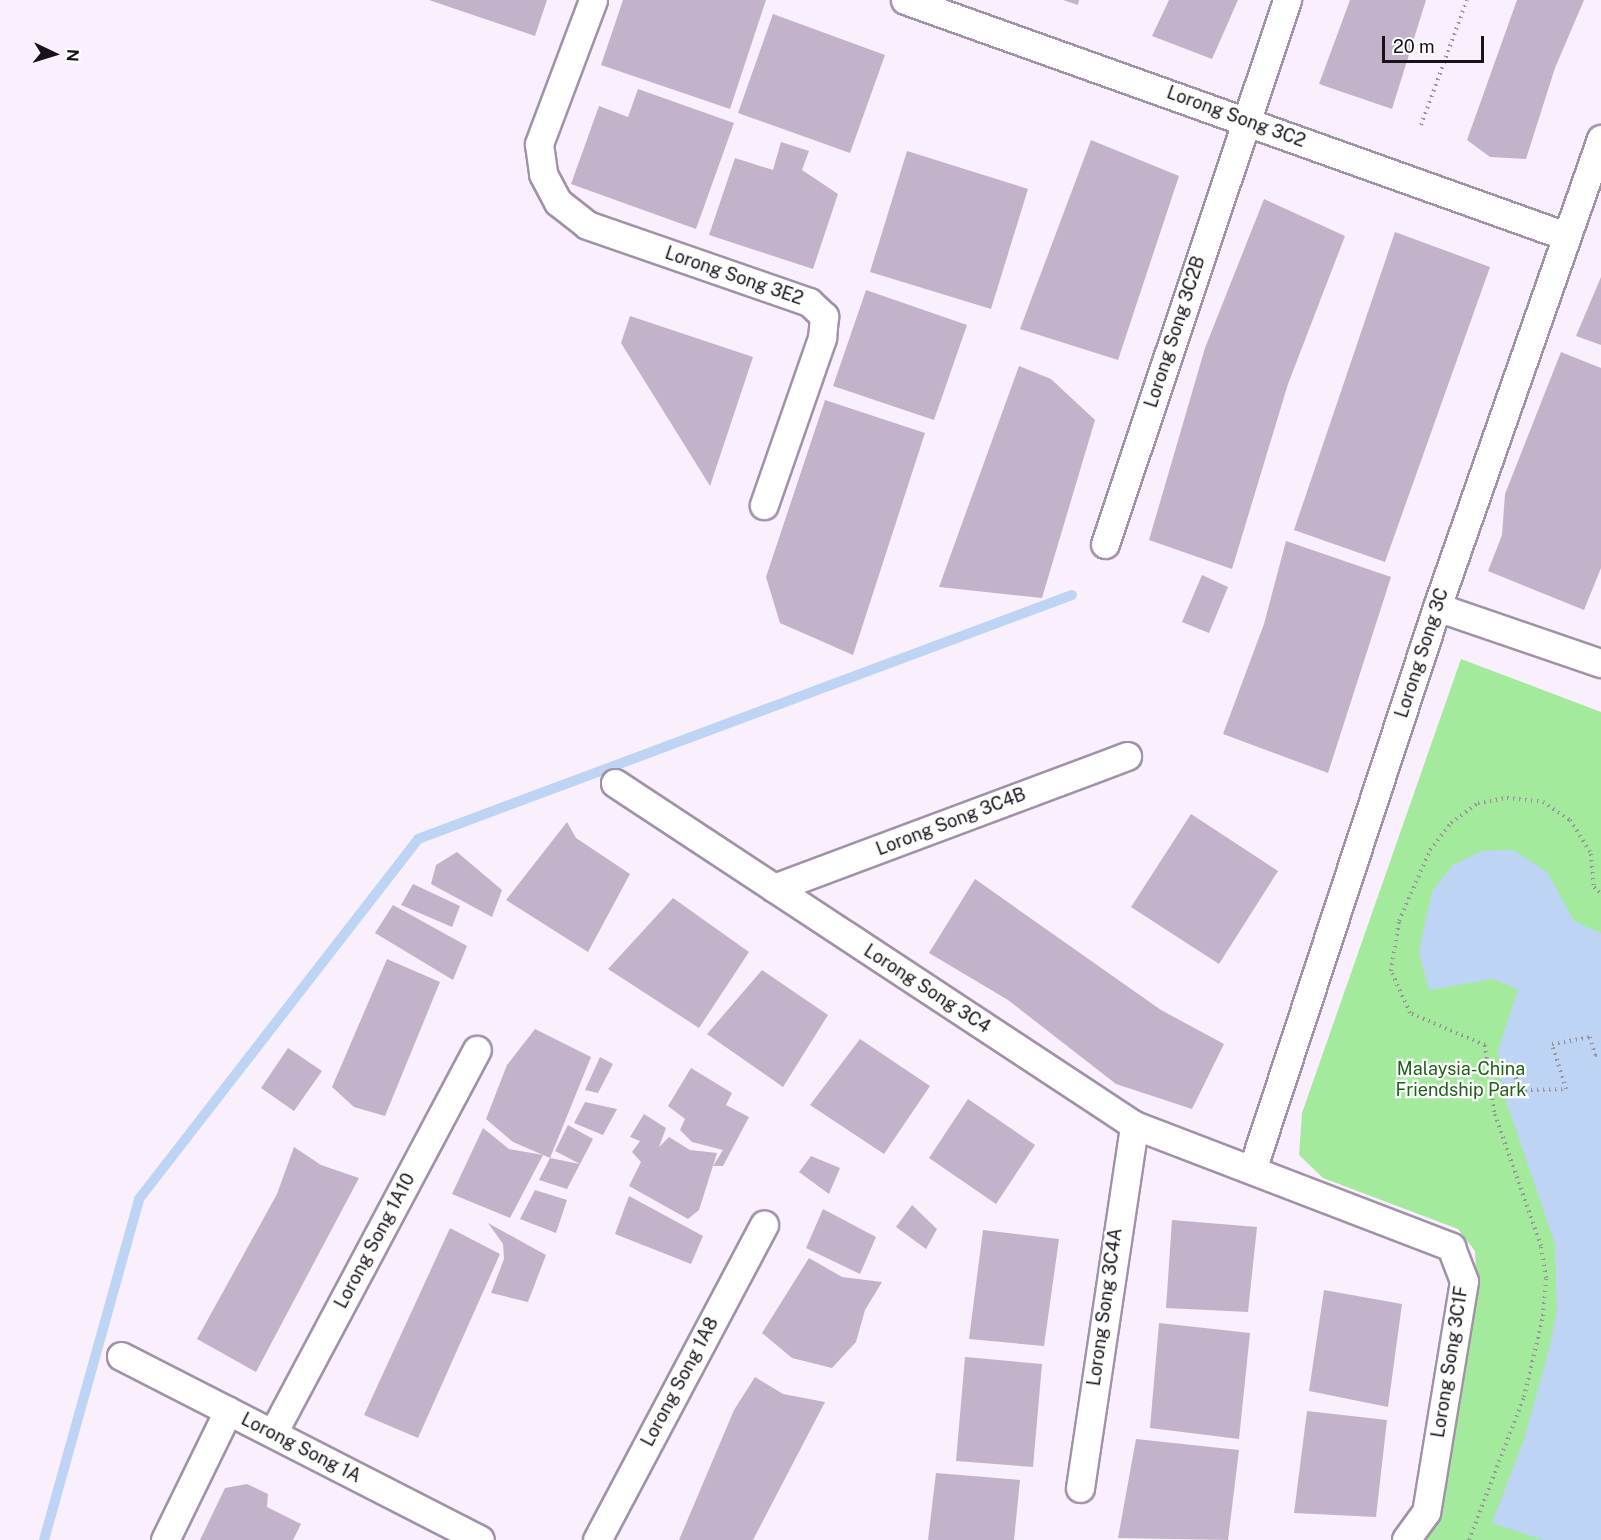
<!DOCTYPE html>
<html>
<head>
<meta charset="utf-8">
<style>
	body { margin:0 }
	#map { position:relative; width:1601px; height:1540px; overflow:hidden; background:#f9effd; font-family:"Public Sans",sans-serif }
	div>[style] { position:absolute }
	.green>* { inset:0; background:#a4ea9c }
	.water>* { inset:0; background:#bdd4f5 }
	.stream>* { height:10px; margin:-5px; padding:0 5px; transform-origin:5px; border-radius:5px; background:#bdd4f5 }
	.building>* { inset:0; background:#c2b3ca }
	.path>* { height:4px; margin-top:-2px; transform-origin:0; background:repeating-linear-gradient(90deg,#9a929d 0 1.5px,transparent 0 6px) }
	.roads { filter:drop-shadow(2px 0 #a192a8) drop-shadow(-2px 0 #a192a8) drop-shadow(0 2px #a192a8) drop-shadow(0 -2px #a192a8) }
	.street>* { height:27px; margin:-13.5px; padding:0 13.5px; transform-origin:13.5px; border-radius:13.5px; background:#fff }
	span { translate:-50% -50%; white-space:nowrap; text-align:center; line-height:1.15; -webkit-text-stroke:4.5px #fff; paint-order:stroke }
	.street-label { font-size:18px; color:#18121a }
	.park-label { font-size:18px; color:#1e6217 }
	.north { position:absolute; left:24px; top:24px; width:60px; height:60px; -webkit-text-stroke:4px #fff; paint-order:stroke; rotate:94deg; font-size:16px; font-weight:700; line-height:24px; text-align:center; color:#18121a }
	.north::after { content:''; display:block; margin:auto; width:21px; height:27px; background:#18121a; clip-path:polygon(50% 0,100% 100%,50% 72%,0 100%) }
	.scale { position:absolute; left:1382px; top:36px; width:102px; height:27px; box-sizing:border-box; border:3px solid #18121a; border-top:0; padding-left:8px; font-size:18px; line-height:21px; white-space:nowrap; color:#18121a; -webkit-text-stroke:4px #fff; paint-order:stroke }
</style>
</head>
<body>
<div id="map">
	<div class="green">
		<div style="clip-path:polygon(1461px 659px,1601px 712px,1601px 1540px,1426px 1540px,1442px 1509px,1477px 1288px,1475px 1251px,1458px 1229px,1323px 1178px,1299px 1155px,1302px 1113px)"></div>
	</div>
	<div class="water">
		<div style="clip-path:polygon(1514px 850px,1547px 872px,1574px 921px,1601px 933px,1601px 1540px,1543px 1540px,1492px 1523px,1524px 1440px,1550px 1346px,1557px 1310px,1555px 1244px,1502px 1089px,1498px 1051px,1518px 989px,1493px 979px,1429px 990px,1419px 952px,1432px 891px,1453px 865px,1482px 851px)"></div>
	</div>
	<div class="stream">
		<div style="left:44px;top:1540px;width:354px;rotate:-74.4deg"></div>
		<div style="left:139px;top:1199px;width:455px;rotate:-52.2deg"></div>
		<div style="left:418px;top:839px;width:698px;rotate:-20.46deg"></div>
	</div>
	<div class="building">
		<div style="clip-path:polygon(429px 0,547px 0,535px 36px)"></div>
		<div style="clip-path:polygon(623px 0,766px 0,730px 109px,601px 65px)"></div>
		<div style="clip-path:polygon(1063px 0,1079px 0,1078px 5px)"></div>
		<div style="clip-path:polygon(1169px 0,1238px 0,1212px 59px,1152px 36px)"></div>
		<div style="clip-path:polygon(1350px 0,1426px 0,1392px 109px,1319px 84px)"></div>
		<div style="clip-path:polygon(1517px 0,1584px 0,1555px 68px,1526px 159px,1490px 157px,1467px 140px)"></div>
		<div style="clip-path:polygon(773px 14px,885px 55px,850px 153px,738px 113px)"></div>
		<div style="clip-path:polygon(638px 89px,734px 123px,696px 229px,571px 184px,599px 106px,628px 117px)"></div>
		<div style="clip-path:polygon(1091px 140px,1179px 176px,1118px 360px,1020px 329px)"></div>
		<div style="clip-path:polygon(781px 142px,809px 151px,802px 170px,838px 194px,813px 269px,709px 235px,735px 158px,773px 170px)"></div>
		<div style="clip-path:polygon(907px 151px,1028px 189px,991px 309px,870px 272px)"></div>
		<div style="clip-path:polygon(1264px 199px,1345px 236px,1288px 384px,1232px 569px,1149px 540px,1205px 348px)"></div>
		<div style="clip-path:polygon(1395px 232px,1490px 267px,1385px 562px,1294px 530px)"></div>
		<div style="clip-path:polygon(1601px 277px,1601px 345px,1576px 336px)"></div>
		<div style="clip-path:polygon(866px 290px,967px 325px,934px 420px,833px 386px)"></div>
		<div style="clip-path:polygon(630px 316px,753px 357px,710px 486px,621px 343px)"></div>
		<div style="clip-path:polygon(1561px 352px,1601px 368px,1601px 568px,1584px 610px,1488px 571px,1502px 535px,1505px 494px)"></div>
		<div style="clip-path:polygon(1019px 366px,1051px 379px,1095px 420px,1042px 598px,939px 587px)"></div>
		<div style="clip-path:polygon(825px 400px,925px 433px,853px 655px,780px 623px,766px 577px)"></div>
		<div style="clip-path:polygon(1286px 541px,1391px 577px,1328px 773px,1223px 734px,1264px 624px)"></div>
		<div style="clip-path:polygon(1202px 575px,1228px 587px,1209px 633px,1182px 622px)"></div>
		<div style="clip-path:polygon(1191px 814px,1278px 871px,1219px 964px,1131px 907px)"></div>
		<div style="clip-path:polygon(567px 822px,576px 838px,630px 874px,588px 952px,506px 900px)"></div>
		<div style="clip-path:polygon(457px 852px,502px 890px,492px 917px,431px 884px,436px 865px)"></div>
		<div style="clip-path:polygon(975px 879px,1161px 1010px,1224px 1044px,1192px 1109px,1116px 1084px,1008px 1000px,929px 953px)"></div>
		<div style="clip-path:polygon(413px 884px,460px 906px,452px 927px,401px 905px)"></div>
		<div style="clip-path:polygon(673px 898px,749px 952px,699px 1028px,608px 969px)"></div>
		<div style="clip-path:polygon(393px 905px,467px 946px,453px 980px,375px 933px)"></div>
		<div style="clip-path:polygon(387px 959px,440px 982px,385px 1116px,354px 1107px,332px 1087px)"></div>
		<div style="clip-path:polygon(762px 970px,828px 1015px,783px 1087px,707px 1034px)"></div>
		<div style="clip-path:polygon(535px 1029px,591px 1057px,550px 1158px,513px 1142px,486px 1119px,507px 1065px)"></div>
		<div style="clip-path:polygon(860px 1039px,930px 1086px,884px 1154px,810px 1105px)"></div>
		<div style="clip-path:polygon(288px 1048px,322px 1071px,294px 1111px,261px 1088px)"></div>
		<div style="clip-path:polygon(600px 1057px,613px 1064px,598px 1093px,585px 1090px)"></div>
		<div style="clip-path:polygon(691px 1068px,732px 1093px,726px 1105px,749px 1117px,723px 1166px,713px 1166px,723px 1150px,692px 1142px,680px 1130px,685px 1119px,668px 1106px)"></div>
		<div style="clip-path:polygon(968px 1099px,1035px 1145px,996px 1204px,929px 1158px)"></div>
		<div style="clip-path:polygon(585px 1102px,617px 1109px,603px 1135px,574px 1123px)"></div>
		<div style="clip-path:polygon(644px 1114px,666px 1128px,659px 1147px,669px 1137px,690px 1150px,717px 1153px,699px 1210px,688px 1219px,629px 1186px,641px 1162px,632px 1152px,640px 1141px,630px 1137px)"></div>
		<div style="clip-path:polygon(568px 1125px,593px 1139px,567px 1189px,539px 1180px,550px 1158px,580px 1164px,555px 1151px)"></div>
		<div style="clip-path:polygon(483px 1128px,509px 1149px,543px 1155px,510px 1218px,452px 1194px)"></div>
		<div style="clip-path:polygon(294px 1147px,321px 1165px,359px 1178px,256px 1372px,197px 1339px,277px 1194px)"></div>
		<div style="clip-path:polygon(811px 1156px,840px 1168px,829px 1194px,799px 1172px)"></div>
		<div style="clip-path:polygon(535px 1190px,567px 1200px,556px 1233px,520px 1219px)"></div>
		<div style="clip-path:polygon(629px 1196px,703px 1236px,691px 1264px,615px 1234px)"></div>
		<div style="clip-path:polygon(912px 1205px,937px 1229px,926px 1249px,896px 1227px)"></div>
		<div style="clip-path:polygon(823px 1209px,876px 1237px,860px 1274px,806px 1248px)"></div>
		<div style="clip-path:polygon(1172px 1220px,1257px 1227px,1248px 1312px,1166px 1308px)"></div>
		<div style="clip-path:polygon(488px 1223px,546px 1255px,528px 1302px,491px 1293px,504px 1259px,503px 1244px)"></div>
		<div style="clip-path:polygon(450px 1228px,500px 1254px,418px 1438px,364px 1415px)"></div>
		<div style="clip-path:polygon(983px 1230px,1059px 1239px,1044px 1346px,969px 1339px)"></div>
		<div style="clip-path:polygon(809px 1258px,842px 1277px,882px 1282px,865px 1310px,856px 1342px,832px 1368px,792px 1358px,762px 1333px)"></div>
		<div style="clip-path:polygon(1324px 1290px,1402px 1304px,1388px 1407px,1309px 1391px)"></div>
		<div style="clip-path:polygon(1159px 1323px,1250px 1333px,1239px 1439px,1150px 1428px)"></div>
		<div style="clip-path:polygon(965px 1357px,1042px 1364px,1033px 1467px,956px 1461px)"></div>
		<div style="clip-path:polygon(755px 1377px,783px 1394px,825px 1402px,753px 1540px,679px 1540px,734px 1410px)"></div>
		<div style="clip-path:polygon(1307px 1411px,1387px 1420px,1376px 1517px,1294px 1513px)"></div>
		<div style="clip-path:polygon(1136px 1439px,1239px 1450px,1228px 1540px,1118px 1538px)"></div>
		<div style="clip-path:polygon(936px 1473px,1020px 1480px,1014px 1540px,928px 1540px)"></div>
		<div style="clip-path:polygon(247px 1484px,268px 1494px,267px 1507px,301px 1524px,293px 1540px,200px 1540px,225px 1488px)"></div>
	</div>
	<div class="path">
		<div style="left:1421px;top:125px;width:133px;rotate:-69.8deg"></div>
		<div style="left:1488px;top:1068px;width:25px;rotate:-5deg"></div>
		<div style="left:1513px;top:1066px;width:25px;rotate:76deg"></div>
		<div style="left:1519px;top:1090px;width:47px;rotate:-1.2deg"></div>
		<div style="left:1566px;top:1089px;width:47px;rotate:-107.3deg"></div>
		<div style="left:1552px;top:1044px;width:39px;rotate:-10deg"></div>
		<div style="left:1590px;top:1037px;width:19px;rotate:74deg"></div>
		<div style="left:1595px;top:1055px;width:6px;rotate:-9deg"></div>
		<div style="left:1469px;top:1540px;width:153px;rotate:-69deg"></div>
		<div style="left:1524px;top:1397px;width:83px;rotate:-76.8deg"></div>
		<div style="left:1543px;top:1316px;width:38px;rotate:-85deg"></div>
		<div style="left:1546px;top:1278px;width:32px;rotate:-99deg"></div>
		<div style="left:1541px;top:1246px;width:142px;rotate:-109.3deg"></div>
		<div style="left:1494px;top:1112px;width:68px;rotate:-97.7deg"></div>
		<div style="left:1485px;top:1045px;width:82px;rotate:-156.9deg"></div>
		<div style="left:1410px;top:1013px;width:46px;rotate:-114.3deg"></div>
		<div style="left:1391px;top:971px;width:51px;rotate:-80.9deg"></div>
		<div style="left:1399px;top:921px;width:77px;rotate:-66.4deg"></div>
		<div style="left:1430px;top:850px;width:34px;rotate:-52deg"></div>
		<div style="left:1451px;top:823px;width:34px;rotate:-37deg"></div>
		<div style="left:1478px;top:803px;width:29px;rotate:-10deg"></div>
		<div style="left:1507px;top:798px;width:36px;rotate:6deg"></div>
		<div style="left:1543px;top:802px;width:32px;rotate:34deg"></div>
		<div style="left:1570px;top:820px;width:40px;rotate:58deg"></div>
		<div style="left:1591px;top:854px;width:33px;rotate:85deg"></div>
		<div style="left:1594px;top:887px;width:10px;rotate:45deg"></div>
	</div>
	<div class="roads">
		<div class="street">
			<div style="left:593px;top:0;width:154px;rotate:110.6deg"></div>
			<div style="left:539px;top:144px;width:30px;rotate:82deg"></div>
			<div style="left:543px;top:174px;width:32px;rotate:62deg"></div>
			<div style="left:558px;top:202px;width:37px;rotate:38deg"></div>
			<div style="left:587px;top:225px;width:235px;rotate:19.1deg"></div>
			<div style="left:809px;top:302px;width:21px;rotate:43deg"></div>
			<div style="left:824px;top:316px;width:22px;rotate:95deg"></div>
			<div style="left:822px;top:338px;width:177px;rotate:109.2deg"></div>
			<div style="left:905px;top:0;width:702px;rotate:19.65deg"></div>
			<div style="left:1105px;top:544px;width:574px;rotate:-71.5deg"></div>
			<div style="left:1437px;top:607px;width:173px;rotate:18.9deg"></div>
			<div style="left:615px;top:783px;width:622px;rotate:33.38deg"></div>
			<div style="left:1134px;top:1125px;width:340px;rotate:21deg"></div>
			<div style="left:1451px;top:1247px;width:36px;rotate:69deg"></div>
			<div style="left:1464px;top:1281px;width:234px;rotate:99.3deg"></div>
			<div style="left:1426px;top:1512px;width:34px;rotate:126deg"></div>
			<div style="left:774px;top:888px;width:377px;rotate:-20.5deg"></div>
			<div style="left:1252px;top:1170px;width:593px;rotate:-71.81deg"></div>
			<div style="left:1437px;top:607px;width:496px;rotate:-70.7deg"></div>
			<div style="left:121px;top:1356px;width:403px;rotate:27.1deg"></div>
			<div style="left:273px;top:1433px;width:434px;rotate:-62deg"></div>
			<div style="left:1080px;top:1488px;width:367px;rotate:-81.5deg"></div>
			<div style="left:165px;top:1540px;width:144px;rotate:-64deg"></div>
			<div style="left:597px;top:1540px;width:357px;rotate:-62.1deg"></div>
		</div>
	</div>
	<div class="street-label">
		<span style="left:1236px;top:117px;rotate:20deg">Lorong Song 3C2</span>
		<span style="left:734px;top:276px;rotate:19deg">Lorong Song 3E2</span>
		<span style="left:1175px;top:332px;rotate:-72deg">Lorong Song 3C2B</span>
		<span style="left:1422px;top:653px;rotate:-72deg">Lorong Song 3C</span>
		<span style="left:951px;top:822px;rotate:-21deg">Lorong Song 3C4B</span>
		<span style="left:927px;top:989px;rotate:33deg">Lorong Song 3C4</span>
		<span style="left:375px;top:1241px;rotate:-62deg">Lorong Song 1A10</span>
		<span style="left:1105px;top:1307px;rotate:-82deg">Lorong Song 3C4A</span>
		<span style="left:1450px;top:1362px;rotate:-81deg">Lorong Song 3C1F</span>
		<span style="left:680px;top:1382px;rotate:-62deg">Lorong Song 1A8</span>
		<span style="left:301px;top:1448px;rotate:27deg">Lorong Song 1A</span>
	</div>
	<div class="park-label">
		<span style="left:1461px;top:1080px">Malaysia-China<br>Friendship Park</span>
	</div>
	<div class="north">N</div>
	<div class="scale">20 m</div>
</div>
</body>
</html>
